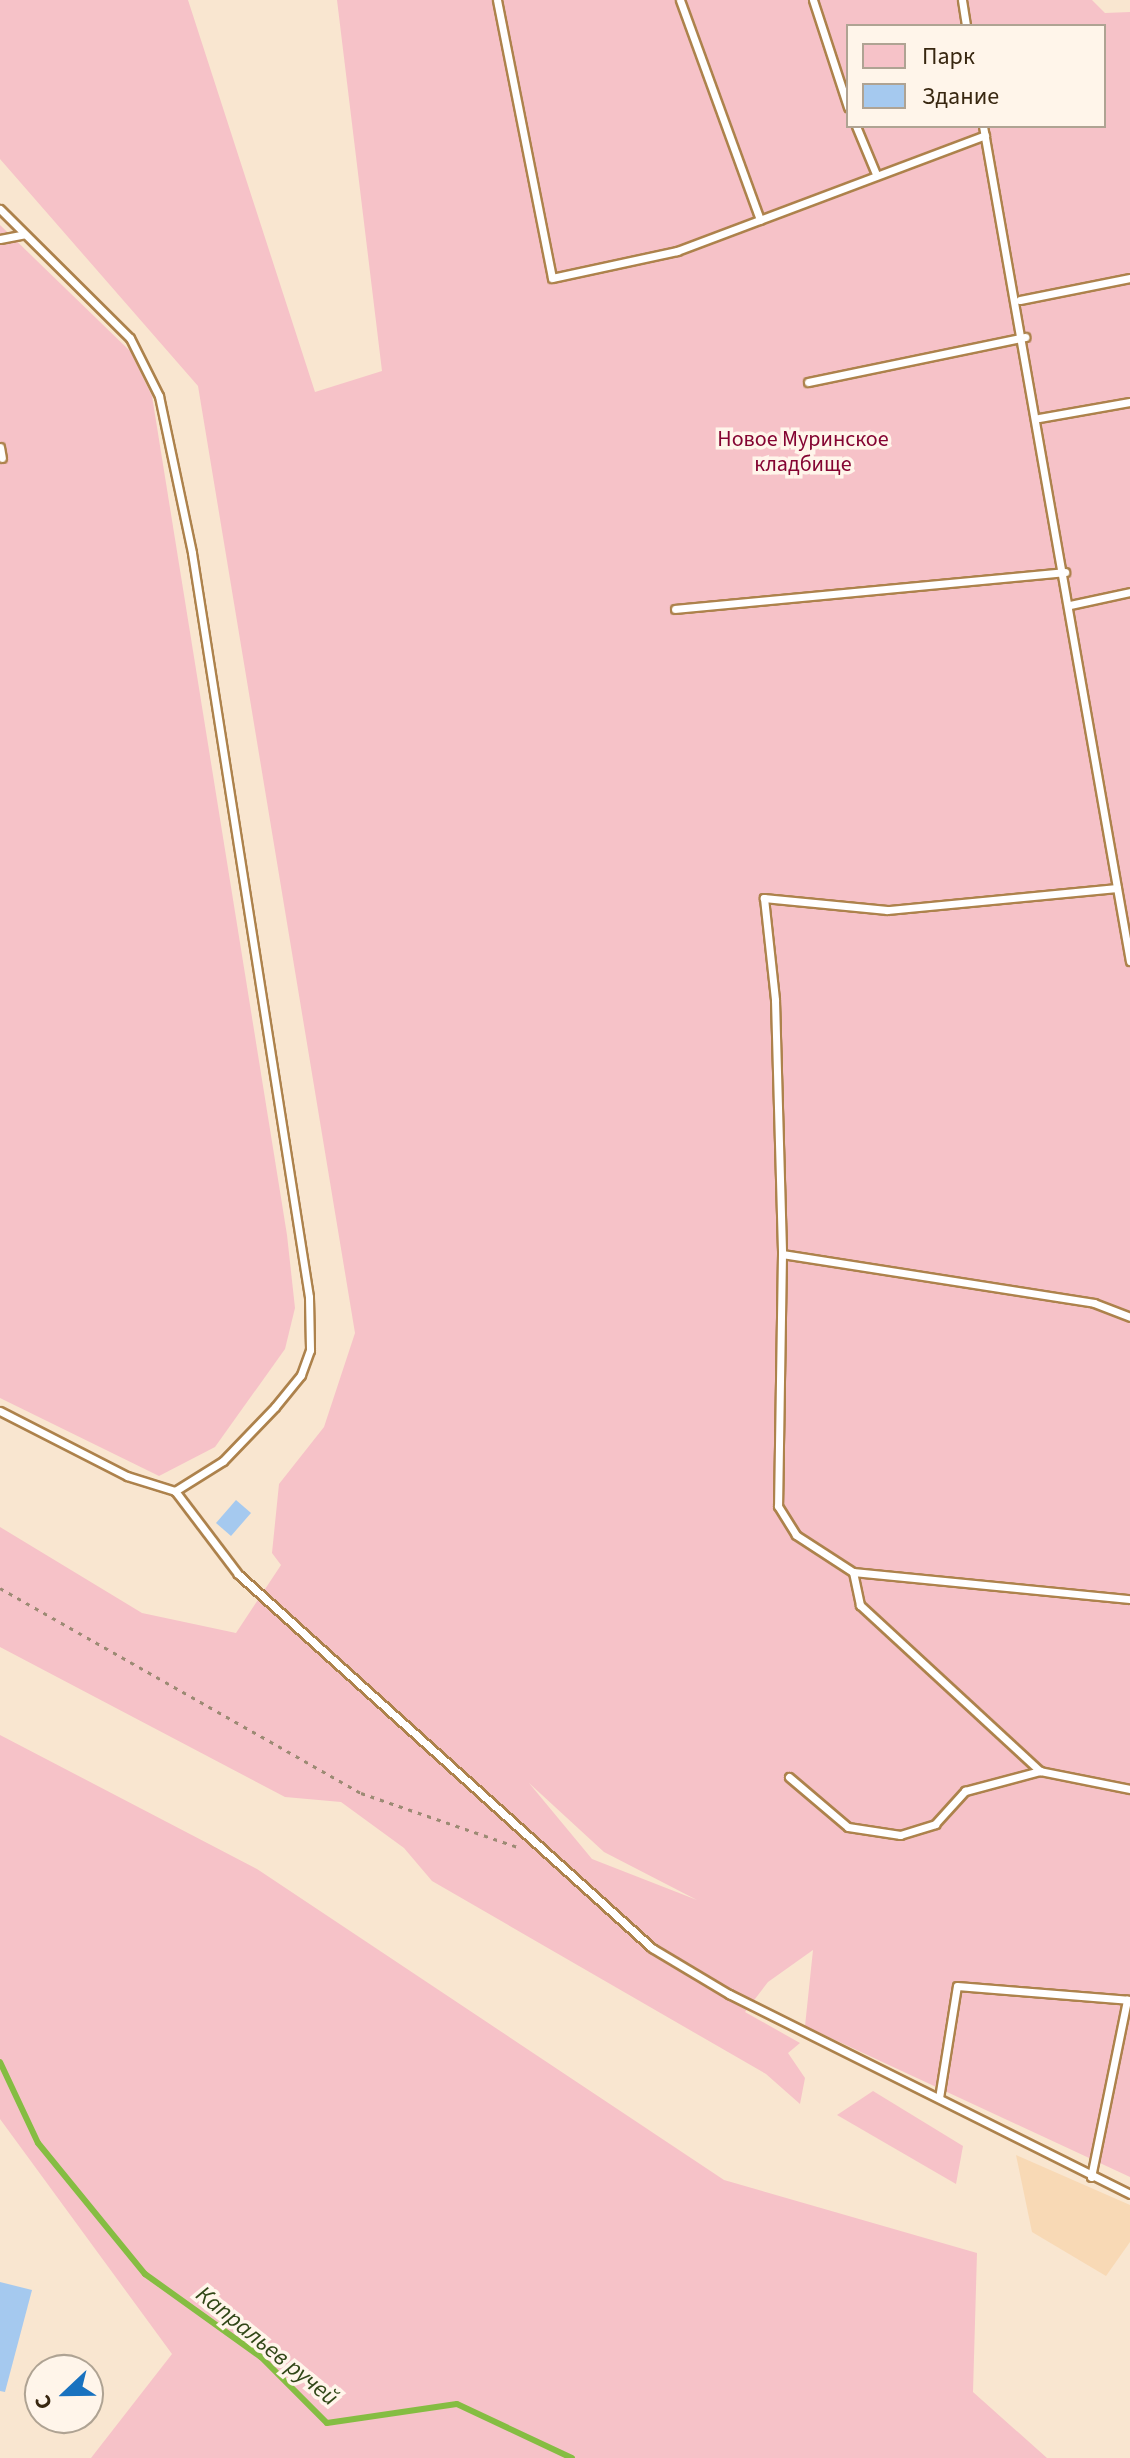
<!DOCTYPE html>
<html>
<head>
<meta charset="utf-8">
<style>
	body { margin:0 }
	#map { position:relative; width:1130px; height:2458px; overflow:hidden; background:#f9e6d0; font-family:"Source Sans 3",sans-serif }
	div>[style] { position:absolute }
	.built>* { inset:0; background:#f8d9b5 }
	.green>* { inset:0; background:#f6c2c8 }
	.stream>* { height:6px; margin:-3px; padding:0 3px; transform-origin:3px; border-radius:3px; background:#85bd42 }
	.building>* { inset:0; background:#a5c9ef }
	.path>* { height:3px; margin-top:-1.5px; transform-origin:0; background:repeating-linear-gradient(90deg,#9c8a74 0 4px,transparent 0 10px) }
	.roads { filter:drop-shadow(2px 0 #ad824c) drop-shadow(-2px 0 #ad824c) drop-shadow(0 2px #ad824c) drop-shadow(0 -2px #ad824c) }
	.service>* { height:7px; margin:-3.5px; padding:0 3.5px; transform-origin:3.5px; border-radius:3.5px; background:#fff }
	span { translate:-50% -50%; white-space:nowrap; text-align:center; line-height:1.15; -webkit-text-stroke:7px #fff5ea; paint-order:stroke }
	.park-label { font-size:22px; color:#840432 }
	.water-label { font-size:24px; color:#314717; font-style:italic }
	.legend { position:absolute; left:846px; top:24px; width:260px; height:104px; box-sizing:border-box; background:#fff5ea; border:2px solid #afa393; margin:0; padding:10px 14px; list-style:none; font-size:24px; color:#382710 }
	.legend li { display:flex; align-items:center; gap:16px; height:40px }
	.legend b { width:40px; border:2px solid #afa393 }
	.north { position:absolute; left:24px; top:2354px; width:80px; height:80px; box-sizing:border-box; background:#fff5ea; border:2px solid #afa393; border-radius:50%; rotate:248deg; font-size:22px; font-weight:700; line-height:32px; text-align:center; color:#382710 }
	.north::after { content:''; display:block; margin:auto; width:28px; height:36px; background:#1972bf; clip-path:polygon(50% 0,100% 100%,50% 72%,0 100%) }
</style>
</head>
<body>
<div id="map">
	<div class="built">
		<div style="clip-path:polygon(1016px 2155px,1130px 2205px,1130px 2242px,1106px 2276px,1032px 2232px)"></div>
	</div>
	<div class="green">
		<div style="clip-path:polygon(evenodd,0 0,188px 0,315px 392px,382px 371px,337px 0,1092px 0,1105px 13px,1130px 12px,1130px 2177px,805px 2026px,813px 1950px,768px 1982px,745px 2012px,800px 2043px,788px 2053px,805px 2078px,800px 2104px,766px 2074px,432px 1881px,404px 1848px,341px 1802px,285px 1797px,0 1647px,0 1527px,142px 1613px,236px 1633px,281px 1565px,272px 1553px,279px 1484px,324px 1427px,355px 1333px,198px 386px,0 159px,0 0,848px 26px,1104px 26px,1104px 126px,848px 126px,848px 26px,0 0,529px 1783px,604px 1852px,697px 1900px,592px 1859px,529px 1783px)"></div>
		<div style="clip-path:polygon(0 225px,130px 351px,152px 396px,287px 1235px,295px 1308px,285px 1349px,215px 1447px,159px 1476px,0 1398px)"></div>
		<div style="clip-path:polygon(0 1735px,257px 1869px,724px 2180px,977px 2253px,973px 2392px,1047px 2458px,91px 2458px,172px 2354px,0 2119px)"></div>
		<div style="clip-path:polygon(873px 2091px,963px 2146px,956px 2184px,837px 2115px)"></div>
	</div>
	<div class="stream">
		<div style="left:0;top:2062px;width:89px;rotate:64.9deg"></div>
		<div style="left:38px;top:2143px;width:169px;rotate:50.8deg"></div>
		<div style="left:145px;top:2274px;width:143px;rotate:35.6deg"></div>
		<div style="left:261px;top:2357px;width:93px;rotate:45deg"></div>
		<div style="left:327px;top:2423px;width:131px;rotate:-8.3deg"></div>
		<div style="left:457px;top:2404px;width:127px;rotate:25.2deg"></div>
	</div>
	<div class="building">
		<div style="clip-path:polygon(236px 1500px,251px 1513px,231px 1536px,216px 1523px)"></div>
		<div style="clip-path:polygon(0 2282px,32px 2290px,5px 2392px,0 2391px)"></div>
	</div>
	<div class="path">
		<div style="left:0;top:1588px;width:415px;rotate:29.6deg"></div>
		<div style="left:361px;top:1793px;width:166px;rotate:19deg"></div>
	</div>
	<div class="roads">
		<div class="service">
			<div style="left:497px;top:0;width:283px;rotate:78.8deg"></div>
			<div style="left:552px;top:278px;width:128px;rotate:-12.2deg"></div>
			<div style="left:677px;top:251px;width:329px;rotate:-20.6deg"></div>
			<div style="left:680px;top:0;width:234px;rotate:70deg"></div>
			<div style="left:813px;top:0;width:113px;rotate:71.9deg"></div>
			<div style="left:962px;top:0;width:26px;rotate:81deg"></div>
			<div style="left:856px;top:126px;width:52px;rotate:67.4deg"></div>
			<div style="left:983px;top:126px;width:848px;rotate:80.02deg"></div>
			<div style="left:0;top:209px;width:183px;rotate:44.8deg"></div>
			<div style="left:130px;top:338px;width:65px;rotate:63.4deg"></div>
			<div style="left:159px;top:396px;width:160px;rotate:78.1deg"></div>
			<div style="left:192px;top:553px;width:753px;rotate:81.06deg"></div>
			<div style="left:309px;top:1297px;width:53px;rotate:88.9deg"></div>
			<div style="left:310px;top:1350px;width:27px;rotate:110deg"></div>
			<div style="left:301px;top:1375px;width:41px;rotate:129.1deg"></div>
			<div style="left:275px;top:1407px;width:75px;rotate:133.9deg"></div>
			<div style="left:223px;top:1461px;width:57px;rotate:148deg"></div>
			<div style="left:175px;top:1491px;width:50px;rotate:-162.6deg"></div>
			<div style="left:127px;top:1476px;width:143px;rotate:-152.9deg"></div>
			<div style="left:0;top:239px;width:25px;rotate:-11deg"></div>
			<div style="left:1020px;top:300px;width:112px;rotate:-11.3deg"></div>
			<div style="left:808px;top:382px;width:222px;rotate:-11.7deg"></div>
			<div style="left:1039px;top:418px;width:92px;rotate:-10deg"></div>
			<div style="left:0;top:447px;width:11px;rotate:80deg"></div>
			<div style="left:1070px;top:605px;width:61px;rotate:-12.2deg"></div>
			<div style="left:675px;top:609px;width:392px;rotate:-5.4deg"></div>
			<div style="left:1117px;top:888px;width:231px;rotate:174.5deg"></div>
			<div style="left:887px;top:910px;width:124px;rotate:-174.4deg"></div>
			<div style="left:764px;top:898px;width:103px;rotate:83.8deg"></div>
			<div style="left:775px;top:1000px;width:254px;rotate:88.4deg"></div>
			<div style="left:782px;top:1254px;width:252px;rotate:90.9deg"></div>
			<div style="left:778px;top:1506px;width:34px;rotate:58deg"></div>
			<div style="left:796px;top:1535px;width:68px;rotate:33deg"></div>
			<div style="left:853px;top:1572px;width:278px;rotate:5.6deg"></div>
			<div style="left:782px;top:1254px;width:316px;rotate:8.9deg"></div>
			<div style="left:1094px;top:1303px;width:39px;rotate:21deg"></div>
			<div style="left:175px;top:1491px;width:104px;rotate:52.8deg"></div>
			<div style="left:238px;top:1574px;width:558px;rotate:42.09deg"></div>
			<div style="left:652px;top:1948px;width:90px;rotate:30.9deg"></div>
			<div style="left:729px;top:1994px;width:448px;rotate:26.5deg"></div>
			<div style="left:853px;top:1572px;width:34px;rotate:78deg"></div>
			<div style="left:860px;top:1605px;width:245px;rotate:42.7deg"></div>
			<div style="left:1040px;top:1771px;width:92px;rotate:11.3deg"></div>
			<div style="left:789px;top:1777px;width:77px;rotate:40.3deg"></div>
			<div style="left:848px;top:1827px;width:53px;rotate:8.7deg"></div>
			<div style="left:900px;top:1835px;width:37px;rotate:-17deg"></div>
			<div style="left:935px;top:1824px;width:45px;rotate:-47.7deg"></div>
			<div style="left:965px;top:1791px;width:78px;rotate:-14.9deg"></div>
			<div style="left:939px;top:2098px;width:113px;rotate:-80.9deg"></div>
			<div style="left:957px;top:1986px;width:174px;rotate:4.6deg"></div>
			<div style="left:1091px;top:2177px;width:181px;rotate:-78.5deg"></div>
		</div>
	</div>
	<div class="park-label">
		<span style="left:803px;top:452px">Новое Муринское<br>кладбище</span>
	</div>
	<div class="water-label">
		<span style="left:267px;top:2346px;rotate:39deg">Капральев ручей</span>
	</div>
	<ul class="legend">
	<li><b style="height:22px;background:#f6c2c8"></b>Парк</li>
	<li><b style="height:22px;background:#a5c9ef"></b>Здание</li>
	</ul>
	<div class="north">С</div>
</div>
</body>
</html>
